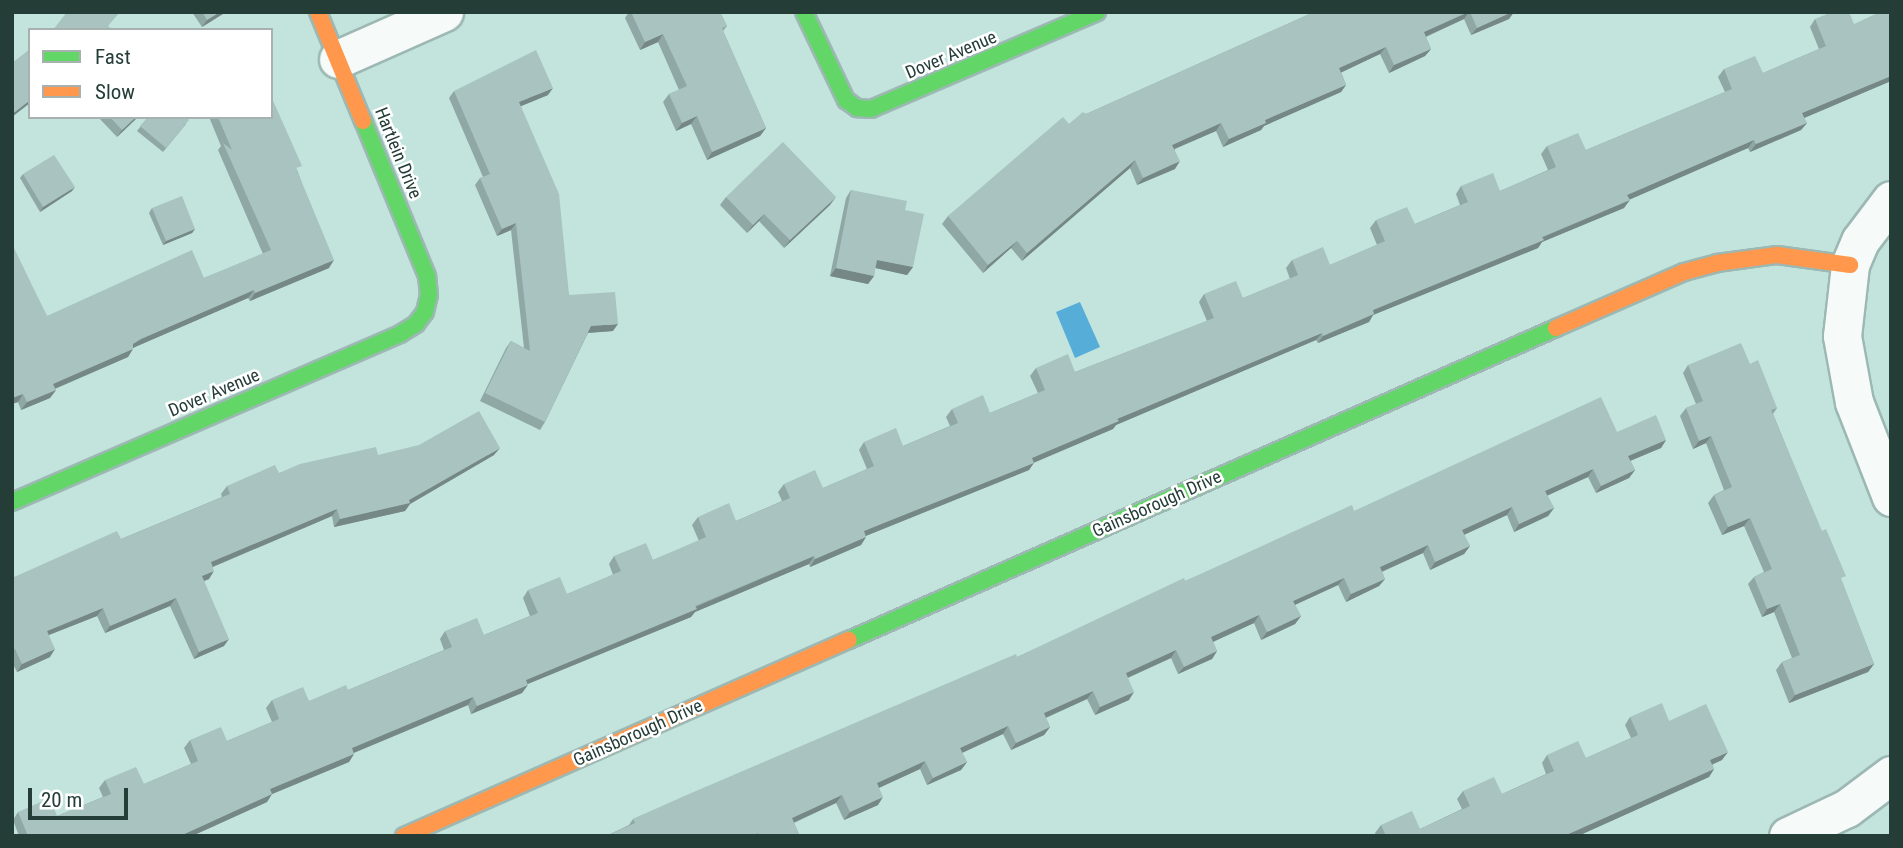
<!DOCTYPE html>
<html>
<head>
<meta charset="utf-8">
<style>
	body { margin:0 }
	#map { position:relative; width:1903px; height:848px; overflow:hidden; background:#c2e4dd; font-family:"Roboto Condensed",sans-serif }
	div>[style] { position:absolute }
	.water>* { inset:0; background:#56add7 }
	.roads { filter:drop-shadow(2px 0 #9db8b3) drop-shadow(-2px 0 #9db8b3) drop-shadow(0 2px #9db8b3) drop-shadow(0 -2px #9db8b3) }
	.street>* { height:37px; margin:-18.5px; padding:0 18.5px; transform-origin:18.5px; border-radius:18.5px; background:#f6fbfa }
	.fast>* { height:16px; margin:-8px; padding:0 8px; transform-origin:8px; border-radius:8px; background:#63d668 }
	.slow>* { height:16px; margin:-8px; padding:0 8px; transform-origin:8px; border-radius:8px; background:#ff974d }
	.wall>* { inset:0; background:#90a8a5 }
	.shaded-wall>* { inset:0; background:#768886 }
	.building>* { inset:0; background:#a8c3c0 }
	span { translate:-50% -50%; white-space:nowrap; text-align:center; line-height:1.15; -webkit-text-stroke:5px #fff; paint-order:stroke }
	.street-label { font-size:18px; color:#243d37 }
	.frame { position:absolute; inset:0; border:14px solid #243d37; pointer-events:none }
	.legend { position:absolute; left:28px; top:28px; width:245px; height:91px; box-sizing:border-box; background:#fff; border:2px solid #a7b1af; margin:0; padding:9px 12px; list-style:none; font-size:21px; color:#243d37 }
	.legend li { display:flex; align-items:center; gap:14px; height:35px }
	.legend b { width:35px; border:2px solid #a7b1af }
	.scale { position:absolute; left:28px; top:788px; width:100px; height:32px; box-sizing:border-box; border:4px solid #243d37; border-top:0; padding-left:9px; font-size:21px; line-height:24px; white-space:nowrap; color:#243d37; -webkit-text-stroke:5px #fff; paint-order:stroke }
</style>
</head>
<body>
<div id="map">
	<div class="water">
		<div style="clip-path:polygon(1080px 302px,1100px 347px,1075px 358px,1056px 312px)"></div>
	</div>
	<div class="roads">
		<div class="street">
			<div style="left:338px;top:59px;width:116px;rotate:-23.9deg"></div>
			<div style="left:1891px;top:200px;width:51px;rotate:127.1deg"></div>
			<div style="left:1860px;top:241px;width:26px;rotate:113deg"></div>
			<div style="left:1850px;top:265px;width:71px;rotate:96.4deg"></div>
			<div style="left:1842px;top:336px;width:67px;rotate:79.7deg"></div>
			<div style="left:1854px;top:402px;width:102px;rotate:68.7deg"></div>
			<div style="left:1788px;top:836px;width:65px;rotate:-25.4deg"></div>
			<div style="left:1847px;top:808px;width:55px;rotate:-36.9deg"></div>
		</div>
		<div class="fast">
			<div style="left:804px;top:12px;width:98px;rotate:64.5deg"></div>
			<div style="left:846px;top:100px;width:14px;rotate:36deg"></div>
			<div style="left:857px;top:108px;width:14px;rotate:4deg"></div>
			<div style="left:871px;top:109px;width:246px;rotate:-23.2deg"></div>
			<div style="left:12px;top:502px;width:423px;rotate:-23.4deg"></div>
			<div style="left:400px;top:334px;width:19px;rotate:-32deg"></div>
			<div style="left:416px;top:324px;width:15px;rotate:-53deg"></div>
			<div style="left:425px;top:312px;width:17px;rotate:-77deg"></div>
			<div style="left:429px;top:295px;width:19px;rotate:-96deg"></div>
			<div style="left:427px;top:276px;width:168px;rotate:-112.4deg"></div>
			<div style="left:849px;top:640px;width:773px;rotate:-23.81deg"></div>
		</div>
		<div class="slow">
			<div style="left:318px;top:12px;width:118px;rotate:67.6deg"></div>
			<div style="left:1556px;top:328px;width:140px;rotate:-23.6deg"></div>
			<div style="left:1684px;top:272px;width:34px;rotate:-15deg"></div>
			<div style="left:1717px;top:263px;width:61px;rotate:-7.6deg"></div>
			<div style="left:1777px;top:255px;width:74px;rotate:7.8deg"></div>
			<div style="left:404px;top:836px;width:486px;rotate:-23.8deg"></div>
		</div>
	</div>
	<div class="wall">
		<div style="clip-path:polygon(192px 12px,226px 12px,202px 27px)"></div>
		<div style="clip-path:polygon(629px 12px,720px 12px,727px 26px,723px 31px,766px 128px,760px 136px,707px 160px,691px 124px,676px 131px,663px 102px,669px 94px,679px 90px,658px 42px,640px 50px,625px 18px)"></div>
		<div style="clip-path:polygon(1314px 12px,1514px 12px,1509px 19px,1471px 35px,1464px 19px,1426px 37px,1431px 49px,1425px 56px,1389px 73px,1380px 54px,1341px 72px,1346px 85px,1341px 92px,1264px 126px,1261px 130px,1223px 147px,1216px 131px,1175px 149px,1175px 169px,1137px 185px,1130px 168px,1022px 261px,1011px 248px,983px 273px,942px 224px,948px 216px,1069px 124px,1086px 114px)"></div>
		<div style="clip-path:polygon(1815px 19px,1854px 24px,1891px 81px,1804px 118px,1807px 123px,1801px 130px,1750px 152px,1748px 148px,1629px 199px,1624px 208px,1542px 242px,1538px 248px,1373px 315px,1369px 322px,1318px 343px,1316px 340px,1116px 425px,1113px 429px,1034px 462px,1029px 470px,866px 536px,866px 537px,861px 545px,810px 567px,809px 564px,695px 612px,691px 617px,528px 684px,522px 693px,471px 714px,468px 705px,354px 753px,354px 754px,349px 762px,272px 794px,267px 802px,192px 836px,19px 836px,13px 820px,18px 812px,57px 816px,103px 797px,99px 788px,105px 780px,144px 784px,191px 764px,184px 748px,190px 740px,227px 741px,272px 722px,266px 708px,272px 700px,309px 701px,348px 690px,444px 650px,440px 639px,445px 631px,484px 635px,530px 616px,523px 598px,528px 590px,567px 594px,613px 575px,609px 564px,614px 556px,653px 560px,699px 541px,692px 525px,698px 517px,736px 521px,782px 501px,778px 492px,784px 484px,823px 488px,867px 469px,859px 450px,864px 442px,903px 446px,950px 426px,946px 417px,952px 409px,990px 413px,1038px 393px,1030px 376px,1036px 368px,1075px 372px,1207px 321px,1199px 302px,1204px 294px,1243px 298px,1290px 279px,1286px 268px,1292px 260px,1330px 265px,1377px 245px,1370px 228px,1376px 220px,1415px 224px,1460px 205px,1456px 194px,1461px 186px,1500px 191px,1548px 170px,1541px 154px,1547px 146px,1586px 150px,1725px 92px,1718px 77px,1724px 69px,1763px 73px,1819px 49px,1810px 27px)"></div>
		<div style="clip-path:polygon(454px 91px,548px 95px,521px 106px,569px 295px,613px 331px,588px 333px,545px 422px,540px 430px,480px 401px,506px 348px,511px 341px,524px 348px,511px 230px,497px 236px,475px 185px,480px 178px,483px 177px,449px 98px)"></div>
		<div style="clip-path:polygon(98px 117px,138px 117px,117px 137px)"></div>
		<div style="clip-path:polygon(148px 117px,186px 124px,163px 152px,137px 131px)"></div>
		<div style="clip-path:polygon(209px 117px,271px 117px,298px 172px,329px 268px,250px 301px,248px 298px,135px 347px,133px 348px,128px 357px,55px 389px,56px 390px,50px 398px,21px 410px,18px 402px,12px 404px,12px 249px,47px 316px,204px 278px,263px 254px,218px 150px,221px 146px)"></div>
		<div style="clip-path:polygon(23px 174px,72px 191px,40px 212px,20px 178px)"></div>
		<div style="clip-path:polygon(851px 190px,905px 210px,913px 267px,907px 275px,875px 268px,874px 276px,868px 284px,830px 276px,846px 198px)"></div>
		<div style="clip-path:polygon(726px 197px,830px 205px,784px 248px,759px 221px,747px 233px,720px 205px)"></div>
		<div style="clip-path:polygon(152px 208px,195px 229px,192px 233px,163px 245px,149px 213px)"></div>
		<div style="clip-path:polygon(1750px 364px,1777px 408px,1773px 414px,1842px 582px,1874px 664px,1868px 672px,1789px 703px,1776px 670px,1782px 662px,1792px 658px,1774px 612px,1762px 617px,1748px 584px,1754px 577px,1764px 572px,1744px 526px,1722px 535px,1708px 503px,1714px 495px,1724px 490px,1706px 443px,1693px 449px,1680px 416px,1686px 408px,1696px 404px,1683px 373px,1688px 365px)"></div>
		<div style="clip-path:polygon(1617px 432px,1666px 440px,1661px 448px,1630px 460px,1635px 470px,1629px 478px,1596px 493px,1588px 477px,1547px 495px,1554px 508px,1548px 516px,1514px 532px,1507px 515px,1464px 535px,1470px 546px,1464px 554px,1430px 570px,1423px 553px,1382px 572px,1385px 579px,1379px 586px,1346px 602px,1338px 585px,1295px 605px,1301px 616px,1295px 624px,1261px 640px,1254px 623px,1213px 642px,1217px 651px,1212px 659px,1178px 674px,1171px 658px,1128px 678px,1129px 700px,1095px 715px,1087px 699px,1046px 718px,1050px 727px,1044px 735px,1011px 750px,1003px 734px,962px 753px,967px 762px,961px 770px,927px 785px,920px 769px,879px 788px,878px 805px,844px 820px,836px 803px,794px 823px,799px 834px,798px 836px,606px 836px,629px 825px,633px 819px,1017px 657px,1185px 581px,1354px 511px)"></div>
		<div style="clip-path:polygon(378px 455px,494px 455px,410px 504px,405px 511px,334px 527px,332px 516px,213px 567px,209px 579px,204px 581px,224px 646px,194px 659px,170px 606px,105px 633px,97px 616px,49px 635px,50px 657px,17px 672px,12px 662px,12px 578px,121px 539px,222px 497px,221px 494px,227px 486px,279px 473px)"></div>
		<div style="clip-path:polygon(1630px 717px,1669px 721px,1722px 760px,1712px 764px,1714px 769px,1709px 777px,1578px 836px,1376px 836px,1375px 833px,1381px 825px,1420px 829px,1462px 809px,1457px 799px,1463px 791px,1502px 794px,1546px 774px,1542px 763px,1547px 755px,1586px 758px,1631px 738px,1625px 725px)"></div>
	</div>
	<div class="shaded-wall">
		<div style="clip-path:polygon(220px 12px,226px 12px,202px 27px,207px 20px)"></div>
		<div style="clip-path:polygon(1469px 12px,1464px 19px,1418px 40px,1424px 32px)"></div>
		<div style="clip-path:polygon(1512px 12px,1514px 12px,1509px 19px,1471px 35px,1477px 28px)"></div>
		<div style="clip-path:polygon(663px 34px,658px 42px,640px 50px,645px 42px)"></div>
		<div style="clip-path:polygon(1386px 47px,1380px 54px,1334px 76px,1339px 68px)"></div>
		<div style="clip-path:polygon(1431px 49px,1425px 56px,1389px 73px,1394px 65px)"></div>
		<div style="clip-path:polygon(1891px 76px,1891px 81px,1797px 121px,1802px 113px)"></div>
		<div style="clip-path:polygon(1346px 85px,1341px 92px,1264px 126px,1261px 130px,1223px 147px,1229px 139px,1265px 120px)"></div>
		<div style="clip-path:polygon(553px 88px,548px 95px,514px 109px,519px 102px)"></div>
		<div style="clip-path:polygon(30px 100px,30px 103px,12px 117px,12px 114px)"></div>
		<div style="clip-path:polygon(697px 116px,691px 124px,676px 131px,682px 123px)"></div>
		<div style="clip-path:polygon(136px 117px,138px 117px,117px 137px,122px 130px)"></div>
		<div style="clip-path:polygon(1221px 123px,1216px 131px,1167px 152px,1172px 145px)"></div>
		<div style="clip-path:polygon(1807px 123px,1801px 130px,1750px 152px,1756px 144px)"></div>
		<div style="clip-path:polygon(766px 128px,760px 136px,707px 160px,712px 152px)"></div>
		<div style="clip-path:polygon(1754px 140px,1748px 148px,1622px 203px,1627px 195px)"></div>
		<div style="clip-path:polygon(1135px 160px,1130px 168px,1022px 261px,1027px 253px)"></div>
		<div style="clip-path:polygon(1180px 161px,1175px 169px,1137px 185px,1143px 178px)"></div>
		<div style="clip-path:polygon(75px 187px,72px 191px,40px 212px,43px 207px)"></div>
		<div style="clip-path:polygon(836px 197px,830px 205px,784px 248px,790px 240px)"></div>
		<div style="clip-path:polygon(1630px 200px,1624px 208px,1542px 242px,1538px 248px,1373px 315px,1369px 322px,1318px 343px,1323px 336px,1373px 310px)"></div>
		<div style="clip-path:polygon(764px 214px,759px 221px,747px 233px,753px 225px)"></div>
		<div style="clip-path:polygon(516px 223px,511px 230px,497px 236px,502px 229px)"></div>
		<div style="clip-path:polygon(195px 229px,192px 233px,163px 245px,166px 241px)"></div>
		<div style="clip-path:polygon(1017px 241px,1011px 248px,983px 273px,988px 265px)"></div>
		<div style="clip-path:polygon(334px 260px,329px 268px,250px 301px,255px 293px)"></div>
		<div style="clip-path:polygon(877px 260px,913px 267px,907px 275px,871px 267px)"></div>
		<div style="clip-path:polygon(836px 268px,874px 276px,868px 284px,830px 276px)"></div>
		<div style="clip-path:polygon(254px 290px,248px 298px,135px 347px,128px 351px,133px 349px,128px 357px,47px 392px,53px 384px,141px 339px)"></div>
		<div style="clip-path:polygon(618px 324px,613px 331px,586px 333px,591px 326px)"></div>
		<div style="clip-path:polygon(1322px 333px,1316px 340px,1116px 425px,1113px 429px,1031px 464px,1034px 463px,1029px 470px,858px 539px,864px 531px,1032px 458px,1117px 419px)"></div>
		<div style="clip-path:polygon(56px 390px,50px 398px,21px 410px,27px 402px)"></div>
		<div style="clip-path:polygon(23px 394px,18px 402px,12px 404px,12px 398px)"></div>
		<div style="clip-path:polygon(1711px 436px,1706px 443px,1693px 449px,1699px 441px)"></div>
		<div style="clip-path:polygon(1666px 440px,1661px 448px,1623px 464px,1628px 456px)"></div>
		<div style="clip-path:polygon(500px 448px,494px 455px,410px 504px,405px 511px,334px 527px,340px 519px,409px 500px)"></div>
		<div style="clip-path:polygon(1593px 469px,1588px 477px,1540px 499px,1545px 491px)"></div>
		<div style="clip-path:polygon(1635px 470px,1629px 478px,1596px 493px,1601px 486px)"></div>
		<div style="clip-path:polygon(1512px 507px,1507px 515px,1457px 538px,1462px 530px)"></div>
		<div style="clip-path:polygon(1554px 508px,1548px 516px,1514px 532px,1519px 524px)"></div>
		<div style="clip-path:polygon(337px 509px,332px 516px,205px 570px,211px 562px)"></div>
		<div style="clip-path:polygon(1750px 518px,1744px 526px,1722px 535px,1728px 527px)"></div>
		<div style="clip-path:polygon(866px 537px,861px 545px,810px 567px,815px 559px)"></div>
		<div style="clip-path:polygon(1428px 545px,1423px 553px,1374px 575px,1380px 567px)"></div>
		<div style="clip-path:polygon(1470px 546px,1464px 554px,1430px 570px,1435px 562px)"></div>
		<div style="clip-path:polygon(814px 556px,809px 564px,695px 612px,691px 617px,520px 687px,526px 680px)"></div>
		<div style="clip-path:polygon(214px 571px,209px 579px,196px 584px,202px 576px)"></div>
		<div style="clip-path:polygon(1344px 578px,1338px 585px,1288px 608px,1293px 601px)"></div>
		<div style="clip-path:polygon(1385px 579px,1379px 586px,1346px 602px,1351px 594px)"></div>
		<div style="clip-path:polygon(176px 598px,170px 606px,105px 633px,110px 626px)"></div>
		<div style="clip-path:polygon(1780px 604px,1774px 612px,1762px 617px,1767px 609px)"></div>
		<div style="clip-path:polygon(103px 608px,97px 616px,41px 638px,47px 631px)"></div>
		<div style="clip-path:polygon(1259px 615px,1254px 623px,1206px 645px,1211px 637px)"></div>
		<div style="clip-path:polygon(1301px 616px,1295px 624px,1261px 640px,1267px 632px)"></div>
		<div style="clip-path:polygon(229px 639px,224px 646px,194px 659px,199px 652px)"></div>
		<div style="clip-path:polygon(55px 649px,50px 657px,17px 672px,22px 664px)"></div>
		<div style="clip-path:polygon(1176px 650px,1171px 658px,1120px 681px,1126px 673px)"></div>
		<div style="clip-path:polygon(1217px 651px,1212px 659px,1178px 674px,1184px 667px)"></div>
		<div style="clip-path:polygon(1874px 664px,1868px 672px,1789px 703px,1795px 695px)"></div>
		<div style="clip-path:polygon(528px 685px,522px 693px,471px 714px,477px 706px)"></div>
		<div style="clip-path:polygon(1093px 691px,1087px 699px,1038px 721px,1044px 713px)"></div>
		<div style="clip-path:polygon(1134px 692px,1129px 700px,1095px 715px,1100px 707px)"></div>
		<div style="clip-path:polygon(473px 697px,468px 705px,346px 756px,352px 748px)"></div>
		<div style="clip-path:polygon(1008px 726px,1003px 734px,955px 756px,960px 748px)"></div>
		<div style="clip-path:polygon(1050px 727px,1044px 735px,1011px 750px,1016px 743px)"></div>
		<div style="clip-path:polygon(1728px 752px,1722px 760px,1705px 768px,1710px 760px)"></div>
		<div style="clip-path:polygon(354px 754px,349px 762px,265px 797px,270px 789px)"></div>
		<div style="clip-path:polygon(925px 761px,920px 769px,872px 791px,877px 783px)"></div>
		<div style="clip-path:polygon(967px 762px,961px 770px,927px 785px,933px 778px)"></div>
		<div style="clip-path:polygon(1714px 769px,1709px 777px,1578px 836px,1564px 836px)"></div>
		<div style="clip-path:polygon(272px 794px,267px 802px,192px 836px,180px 836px)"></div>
		<div style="clip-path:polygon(842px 795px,836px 803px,786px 826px,792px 818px)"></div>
		<div style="clip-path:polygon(883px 797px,878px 805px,844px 820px,850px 812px)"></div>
	</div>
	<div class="building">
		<div style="clip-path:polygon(67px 12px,120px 12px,108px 26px,113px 30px,53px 30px)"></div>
		<div style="clip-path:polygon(202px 12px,220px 12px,207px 20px)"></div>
		<div style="clip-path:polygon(631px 12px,720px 12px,727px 26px,722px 28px,766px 128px,712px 152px,697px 116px,682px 123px,669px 94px,687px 86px,663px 34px,645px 42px)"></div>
		<div style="clip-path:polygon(1314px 12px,1468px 12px,1424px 32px,1431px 49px,1394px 65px,1386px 47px,1339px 68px,1346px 85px,1265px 120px,1266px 123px,1229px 139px,1221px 123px,1172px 145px,1180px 161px,1143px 178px,1135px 160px,1027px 253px,1017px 241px,988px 265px,948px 216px,1063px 117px,1069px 124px,1083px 112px,1086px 114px)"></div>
		<div style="clip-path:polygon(1470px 12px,1512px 12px,1477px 28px)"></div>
		<div style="clip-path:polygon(1832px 12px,1849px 12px,1854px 24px,1880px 12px,1891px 12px,1891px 76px,1802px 113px,1807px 123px,1756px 144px,1754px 140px,1627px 195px,1630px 200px,1542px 237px,1544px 240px,1373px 310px,1374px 314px,1323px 336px,1322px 333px,1117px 419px,1119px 421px,1032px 458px,1034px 463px,864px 531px,866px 537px,815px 559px,814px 556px,695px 606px,697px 609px,526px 680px,528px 685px,477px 706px,473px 697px,352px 748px,354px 754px,270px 789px,272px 794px,180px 836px,28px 836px,18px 812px,50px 798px,57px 816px,111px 794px,105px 780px,136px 767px,144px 784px,198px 761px,190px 740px,221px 727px,227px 741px,279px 719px,272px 700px,303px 687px,309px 701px,346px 685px,348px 690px,452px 647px,445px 631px,477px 618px,484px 635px,538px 613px,528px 590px,560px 577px,567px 594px,621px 571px,614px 556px,646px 543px,653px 560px,706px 537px,698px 517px,729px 503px,736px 521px,790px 498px,784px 484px,815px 470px,823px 488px,874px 466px,864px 442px,896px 428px,903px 446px,958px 423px,952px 409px,983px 395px,990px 413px,1045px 390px,1036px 368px,1068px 354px,1075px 372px,1214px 318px,1204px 294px,1236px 281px,1243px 298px,1298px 275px,1292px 260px,1323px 247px,1330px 265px,1385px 241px,1376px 220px,1407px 207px,1415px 224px,1468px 202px,1461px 186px,1493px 173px,1500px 191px,1556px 167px,1547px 146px,1578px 133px,1586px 150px,1732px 89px,1724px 69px,1755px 56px,1763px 73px,1826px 46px,1815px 19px)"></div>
		<div style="clip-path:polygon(30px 49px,30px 100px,12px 114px,12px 63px)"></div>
		<div style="clip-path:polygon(536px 50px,553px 88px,519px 102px,559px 194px,569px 295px,615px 292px,618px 324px,591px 326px,545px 422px,485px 393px,511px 341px,530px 351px,516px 223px,502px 229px,480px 178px,490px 174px,454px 91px)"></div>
		<div style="clip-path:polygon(271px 96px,302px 166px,296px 168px,334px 260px,255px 293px,254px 290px,141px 339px,133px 344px,133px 349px,53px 384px,56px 390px,27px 402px,23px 394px,12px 398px,12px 351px,14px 350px,12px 346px,12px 249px,14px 248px,47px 316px,192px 250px,204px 278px,271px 250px,223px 143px,232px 150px,218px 117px,271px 117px)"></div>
		<div style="clip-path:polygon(110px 117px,136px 117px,122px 130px)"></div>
		<div style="clip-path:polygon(148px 117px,186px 117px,189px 120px,166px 148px,140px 126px)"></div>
		<div style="clip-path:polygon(783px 142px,836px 197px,790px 240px,764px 214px,753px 225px,726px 197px)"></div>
		<div style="clip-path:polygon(54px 155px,75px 187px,43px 207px,23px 174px)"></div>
		<div style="clip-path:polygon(851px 190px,907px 201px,905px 210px,924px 214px,913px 267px,877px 260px,874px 276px,836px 268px)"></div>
		<div style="clip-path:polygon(182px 196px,195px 229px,166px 241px,152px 208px)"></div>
		<div style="clip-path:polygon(1741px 343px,1750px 364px,1758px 360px,1777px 408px,1771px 410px,1822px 531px,1826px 529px,1846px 576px,1841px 578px,1874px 664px,1795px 695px,1782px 662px,1800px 655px,1780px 604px,1767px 609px,1754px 577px,1772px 569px,1750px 518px,1728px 527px,1714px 495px,1732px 487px,1711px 436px,1699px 441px,1686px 408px,1703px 401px,1688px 365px)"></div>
		<div style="clip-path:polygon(1601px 397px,1617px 432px,1656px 415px,1666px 440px,1628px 456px,1635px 470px,1601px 486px,1593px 469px,1545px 491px,1554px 508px,1519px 524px,1512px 507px,1462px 530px,1470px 546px,1435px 562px,1428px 545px,1380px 567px,1385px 579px,1351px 594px,1344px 578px,1293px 601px,1301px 616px,1267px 632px,1259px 615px,1211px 637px,1217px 651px,1184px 667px,1176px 650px,1126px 673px,1134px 692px,1100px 707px,1093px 691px,1044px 713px,1050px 727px,1016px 743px,1008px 726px,960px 748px,967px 762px,933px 778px,925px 761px,877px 783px,883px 797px,850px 812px,842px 795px,792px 818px,799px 834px,795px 836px,759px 836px,758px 833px,752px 836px,606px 836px,635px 823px,633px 819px,682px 797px,1016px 654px,1017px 657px,1184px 578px,1185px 581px,1352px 505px,1354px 511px)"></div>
		<div style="clip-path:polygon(479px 411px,500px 448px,409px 500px,410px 503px,340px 519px,337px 509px,211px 562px,214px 571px,202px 576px,229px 639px,199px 652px,176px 598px,110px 626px,103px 608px,47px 631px,55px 649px,22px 664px,15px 649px,12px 650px,12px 578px,117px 531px,121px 539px,230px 494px,227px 486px,275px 465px,279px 473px,300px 464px,376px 447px,378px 455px,419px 445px)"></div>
		<div style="clip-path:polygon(1662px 703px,1669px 721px,1706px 704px,1728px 752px,1710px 760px,1714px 769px,1564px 836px,1386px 836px,1381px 825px,1412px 811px,1420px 829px,1470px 806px,1463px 791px,1494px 777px,1502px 794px,1554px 771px,1547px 755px,1578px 741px,1586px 758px,1638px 735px,1630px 717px)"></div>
	</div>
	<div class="street-label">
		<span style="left:951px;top:55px;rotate:-23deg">Dover Avenue</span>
		<span style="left:398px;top:153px;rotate:68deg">Hartlein Drive</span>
		<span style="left:214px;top:393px;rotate:-23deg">Dover Avenue</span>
		<span style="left:1157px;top:504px;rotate:-24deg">Gainsborough Drive</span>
		<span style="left:638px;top:733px;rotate:-24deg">Gainsborough Drive</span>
	</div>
	<div class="frame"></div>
	<ul class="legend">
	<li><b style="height:9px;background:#63d668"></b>Fast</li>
	<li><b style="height:9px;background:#ff974d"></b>Slow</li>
	</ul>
	<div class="scale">20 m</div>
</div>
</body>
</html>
